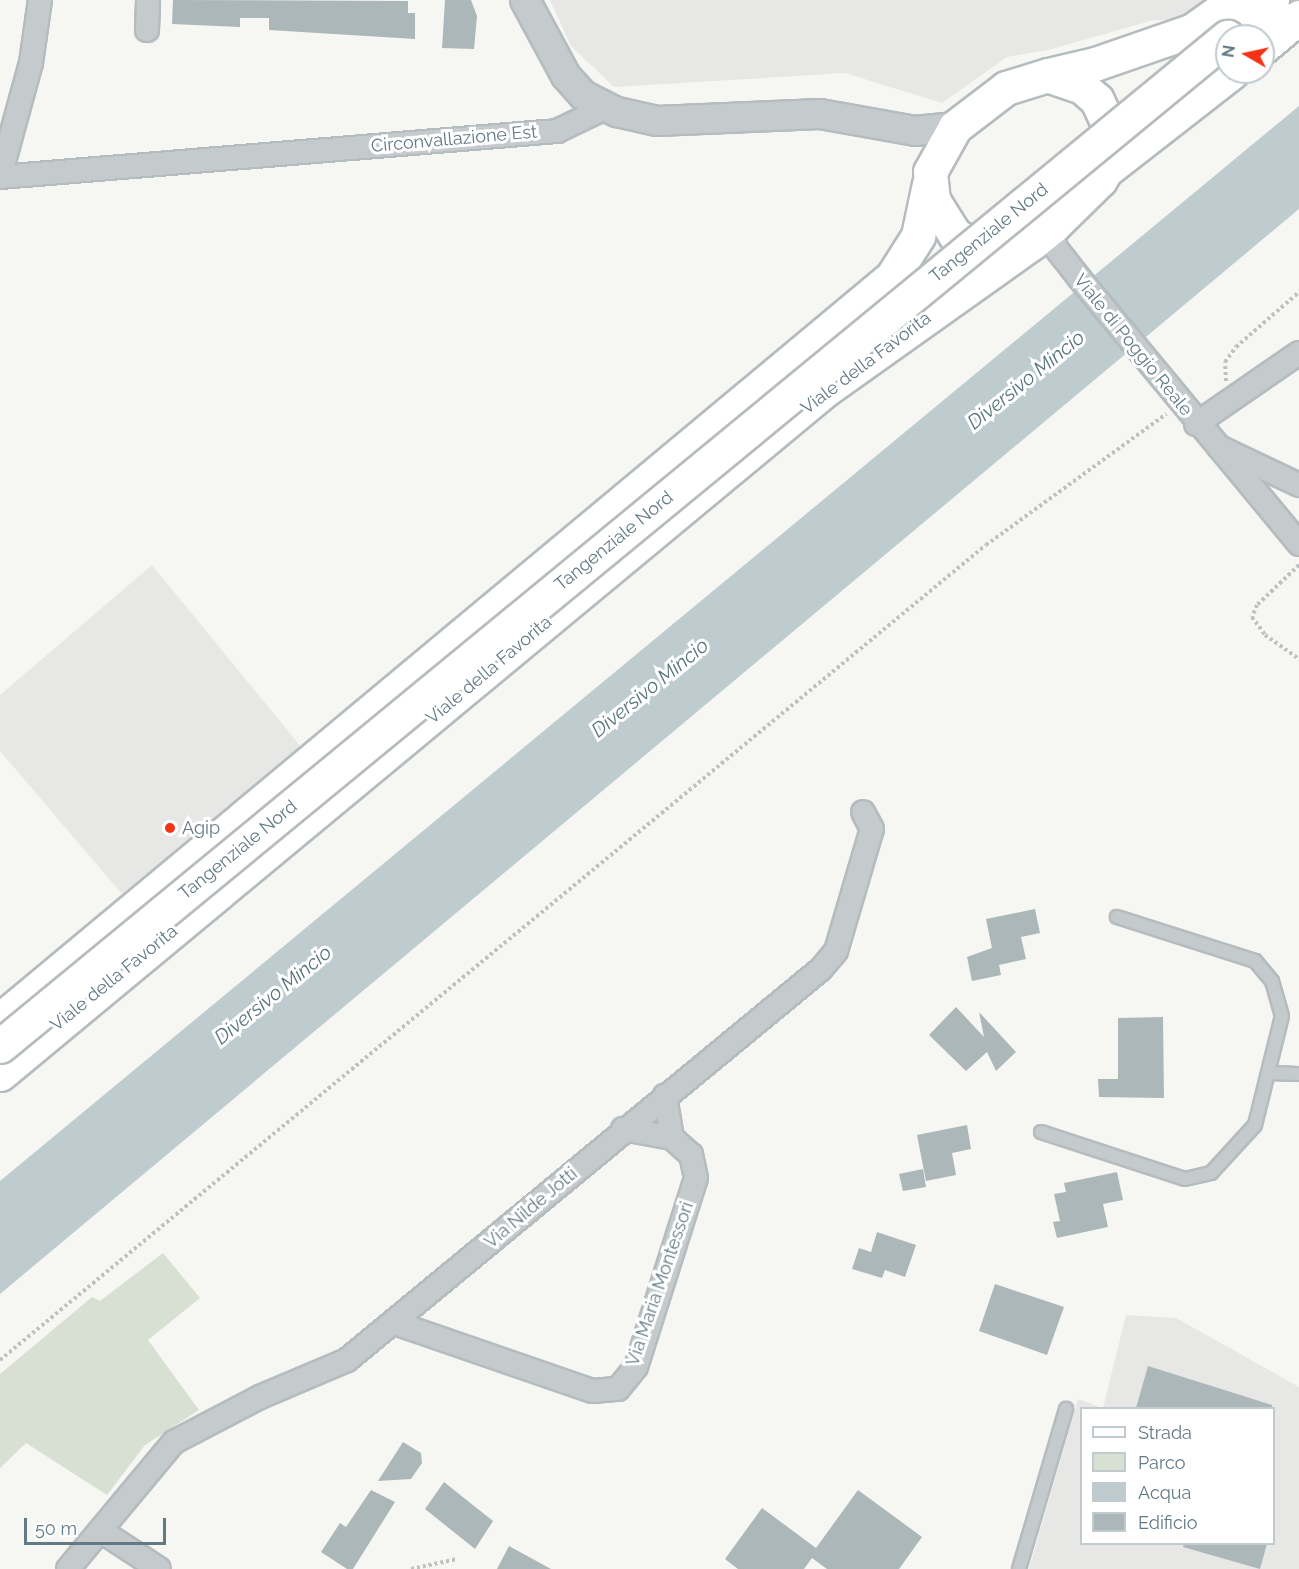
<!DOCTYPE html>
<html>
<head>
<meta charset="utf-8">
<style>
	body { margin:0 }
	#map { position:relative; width:1299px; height:1569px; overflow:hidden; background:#f6f6f2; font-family:Raleway,sans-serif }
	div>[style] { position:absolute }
	.built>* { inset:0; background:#e7e8e6 }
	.green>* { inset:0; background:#d8dfd3 }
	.water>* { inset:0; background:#beccd0 }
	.building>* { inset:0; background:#acb7ba }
	.path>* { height:4px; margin-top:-2px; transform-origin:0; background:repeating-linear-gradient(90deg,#bec1c3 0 3px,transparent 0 6px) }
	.roads { filter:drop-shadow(2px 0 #b5bcbf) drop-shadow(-2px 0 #b5bcbf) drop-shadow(0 2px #b5bcbf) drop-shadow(0 -2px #b5bcbf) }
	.service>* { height:12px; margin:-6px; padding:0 6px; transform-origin:6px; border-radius:6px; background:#c5cacc }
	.minor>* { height:22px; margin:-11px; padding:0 11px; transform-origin:11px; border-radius:11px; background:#c5cacc }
	.tertiary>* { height:28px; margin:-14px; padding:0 14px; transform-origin:14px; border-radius:14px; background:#c5cacc }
	.secondary>* { height:33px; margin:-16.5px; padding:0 16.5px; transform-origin:16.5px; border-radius:16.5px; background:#fff }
	.trunk>* { height:33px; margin:-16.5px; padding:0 16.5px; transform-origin:16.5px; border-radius:16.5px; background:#fff }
	.bridges { filter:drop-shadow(2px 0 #b7bcbe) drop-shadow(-2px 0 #b7bcbe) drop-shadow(0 2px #b7bcbe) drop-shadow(0 -2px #b7bcbe) }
	.trunk-bridge>* { height:33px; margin:-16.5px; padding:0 16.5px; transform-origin:16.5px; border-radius:16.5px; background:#fff }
	.dots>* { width:16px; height:16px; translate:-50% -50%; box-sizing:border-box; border:3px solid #fff; border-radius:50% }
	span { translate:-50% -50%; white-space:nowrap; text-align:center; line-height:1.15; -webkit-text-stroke:6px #fff; paint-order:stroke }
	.street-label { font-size:18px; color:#627a86 }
	.poi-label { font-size:18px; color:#627a86 }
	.left { translate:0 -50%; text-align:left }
	.water-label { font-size:20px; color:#59767c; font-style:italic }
	.legend { position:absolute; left:1080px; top:1407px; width:195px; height:138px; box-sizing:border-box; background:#fff; border:2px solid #c0cacf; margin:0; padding:8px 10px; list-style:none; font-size:18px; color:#627a86 }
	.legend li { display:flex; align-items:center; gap:12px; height:30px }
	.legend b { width:30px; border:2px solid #c0cacf }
	.north { position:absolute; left:1215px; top:24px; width:60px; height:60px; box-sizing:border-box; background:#fff; border:2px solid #c0cacf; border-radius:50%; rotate:279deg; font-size:16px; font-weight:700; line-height:24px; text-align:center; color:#627a86 }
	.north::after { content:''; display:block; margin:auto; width:21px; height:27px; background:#f43215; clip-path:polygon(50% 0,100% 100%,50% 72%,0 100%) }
	.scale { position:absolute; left:24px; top:1518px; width:142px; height:27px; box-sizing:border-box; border:3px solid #627a86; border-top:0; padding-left:8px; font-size:18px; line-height:21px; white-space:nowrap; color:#627a86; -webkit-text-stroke:4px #fff; paint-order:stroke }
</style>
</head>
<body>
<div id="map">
	<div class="built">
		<div style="clip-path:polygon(550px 0,1215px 0,1190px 20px,1154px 20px,1048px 50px,1007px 57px,942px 103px,845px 73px,614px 87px,571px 46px)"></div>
		<div style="clip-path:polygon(152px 565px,301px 747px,122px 894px,0 751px,0 695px)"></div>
		<div style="clip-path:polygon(evenodd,1126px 1315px,1176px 1318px,1299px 1387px,1299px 1569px,1029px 1569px,1078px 1399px,1103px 1408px,1126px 1315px,1082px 1408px,1274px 1408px,1274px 1544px,1082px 1544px,1082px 1408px)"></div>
	</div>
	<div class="green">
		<div style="clip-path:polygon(163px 1253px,200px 1298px,148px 1340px,199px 1410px,145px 1445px,107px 1495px,26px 1443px,0 1468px,0 1374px,92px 1297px,100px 1301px)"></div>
	</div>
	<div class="water">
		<div style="clip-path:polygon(1299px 106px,1299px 209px,0 1294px,0 1181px)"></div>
	</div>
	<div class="building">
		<div style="clip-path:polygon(173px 0,408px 1px,408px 13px,415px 13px,415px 39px,269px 30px,269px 18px,240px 18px,240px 27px,172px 24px)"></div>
		<div style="clip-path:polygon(445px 0,471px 0,477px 16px,474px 49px,442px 48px)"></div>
		<div style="clip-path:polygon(1035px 909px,1040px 933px,1021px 937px,1026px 959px,999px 965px,1001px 975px,972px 981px,967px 957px,992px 948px,986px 919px)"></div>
		<div style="clip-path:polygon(956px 1007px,984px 1037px,979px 1012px,1016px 1052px,996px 1071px,987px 1052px,966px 1071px,929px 1035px)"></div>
		<div style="clip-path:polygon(1163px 1017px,1164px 1098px,1099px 1097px,1098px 1079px,1118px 1079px,1118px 1018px)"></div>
		<div style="clip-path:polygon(967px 1125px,971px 1149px,952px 1153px,956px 1175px,926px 1181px,917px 1135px)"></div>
		<div style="clip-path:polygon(923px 1169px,926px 1187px,903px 1191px,899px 1174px)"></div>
		<div style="clip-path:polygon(1117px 1172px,1123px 1200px,1103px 1204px,1108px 1227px,1057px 1238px,1053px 1222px,1060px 1221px,1054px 1194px,1066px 1192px,1064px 1183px)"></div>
		<div style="clip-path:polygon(877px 1232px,916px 1245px,905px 1277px,885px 1270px,882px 1278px,852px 1269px,859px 1248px,871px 1252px)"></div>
		<div style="clip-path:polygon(995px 1284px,1064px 1307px,1047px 1355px,979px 1331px)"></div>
		<div style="clip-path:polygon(1148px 1366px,1272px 1405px,1272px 1408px,1136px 1408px)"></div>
		<div style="clip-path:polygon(403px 1442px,421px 1453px,422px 1463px,411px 1479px,378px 1481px)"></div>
		<div style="clip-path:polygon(444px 1482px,493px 1521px,475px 1549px,425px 1509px)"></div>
		<div style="clip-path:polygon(371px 1490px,395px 1502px,353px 1569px,347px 1569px,321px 1552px,340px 1523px,346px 1527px)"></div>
		<div style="clip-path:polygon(858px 1490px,922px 1537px,899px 1569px,827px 1569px,812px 1558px,804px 1569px,738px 1569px,725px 1559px,762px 1508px,816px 1548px)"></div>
		<div style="clip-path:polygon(1184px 1544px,1267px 1544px,1260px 1569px,1183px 1547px)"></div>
		<div style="clip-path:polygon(509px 1546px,551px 1569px,497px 1569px)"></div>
	</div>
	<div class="path">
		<div style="left:1226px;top:381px;width:19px;rotate:-93deg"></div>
		<div style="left:1225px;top:362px;width:19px;rotate:-54deg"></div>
		<div style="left:1236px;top:347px;width:84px;rotate:-41.1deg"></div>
		<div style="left:1299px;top:565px;width:58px;rotate:136.4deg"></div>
		<div style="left:1257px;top:605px;width:13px;rotate:113deg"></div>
		<div style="left:1252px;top:617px;width:22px;rotate:54deg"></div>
		<div style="left:1265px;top:635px;width:42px;rotate:35.2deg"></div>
		<div style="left:0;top:1360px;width:1279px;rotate:-39.58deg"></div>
		<div style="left:986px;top:545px;width:223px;rotate:-36deg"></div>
		<div style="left:411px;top:1569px;width:47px;rotate:-12.3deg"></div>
	</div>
	<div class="roads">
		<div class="service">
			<div style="left:1269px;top:1073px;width:30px;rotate:2deg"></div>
			<div style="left:1041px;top:1132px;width:151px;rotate:18.1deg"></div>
			<div style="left:1185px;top:1179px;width:27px;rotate:-13deg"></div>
			<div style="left:1211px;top:1173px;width:65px;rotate:-47.5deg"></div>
			<div style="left:1255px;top:1125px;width:112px;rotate:-76.1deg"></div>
			<div style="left:1282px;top:1016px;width:36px;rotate:-106deg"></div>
			<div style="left:1272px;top:981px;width:26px;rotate:-130deg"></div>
			<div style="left:1255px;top:961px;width:145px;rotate:-162.3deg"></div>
			<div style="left:1019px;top:1569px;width:167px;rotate:-73.6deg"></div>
		</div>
		<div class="minor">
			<div style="left:147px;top:30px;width:30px;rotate:-88deg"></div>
			<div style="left:0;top:176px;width:117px;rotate:-74.7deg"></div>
			<div style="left:31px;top:63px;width:64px;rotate:-81.9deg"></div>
			<div style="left:0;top:177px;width:559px;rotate:-4.72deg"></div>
			<div style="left:557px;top:131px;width:53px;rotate:-25.6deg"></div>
			<div style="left:1053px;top:226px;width:21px;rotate:85deg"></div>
			<div style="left:1055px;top:247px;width:41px;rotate:52deg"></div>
			<div style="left:1080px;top:279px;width:344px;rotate:50.4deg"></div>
			<div style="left:1196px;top:424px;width:125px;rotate:-34.6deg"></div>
			<div style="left:1219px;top:447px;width:89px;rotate:25.4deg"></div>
			<div style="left:623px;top:1129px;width:50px;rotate:10.4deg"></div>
			<div style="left:395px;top:1323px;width:209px;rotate:19deg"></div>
			<div style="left:593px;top:1391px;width:25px;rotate:-5deg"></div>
			<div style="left:618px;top:1389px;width:28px;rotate:-51deg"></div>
			<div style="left:636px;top:1367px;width:198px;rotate:-72.4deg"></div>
			<div style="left:696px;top:1178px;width:24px;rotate:-102deg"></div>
			<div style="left:691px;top:1155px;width:25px;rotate:-138deg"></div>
			<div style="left:672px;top:1138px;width:43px;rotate:-99.5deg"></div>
			<div style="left:101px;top:1531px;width:69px;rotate:33.2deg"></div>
			<div style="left:68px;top:1569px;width:165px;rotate:-50.2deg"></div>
			<div style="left:174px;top:1442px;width:97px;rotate:-27.6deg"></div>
			<div style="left:260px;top:1397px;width:95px;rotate:-23deg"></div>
			<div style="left:347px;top:1360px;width:614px;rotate:-39.52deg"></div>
			<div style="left:821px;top:969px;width:23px;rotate:-50deg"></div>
			<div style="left:836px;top:951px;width:127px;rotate:-73.6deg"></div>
			<div style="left:872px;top:829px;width:19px;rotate:-118deg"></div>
		</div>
		<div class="tertiary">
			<div style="left:525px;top:0;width:86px;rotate:61.7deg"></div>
			<div style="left:566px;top:76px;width:25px;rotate:48deg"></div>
			<div style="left:583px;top:95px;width:38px;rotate:27deg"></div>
			<div style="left:617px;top:112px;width:41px;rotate:12.7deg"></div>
			<div style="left:657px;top:121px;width:163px;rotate:-2.5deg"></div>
			<div style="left:820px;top:114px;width:97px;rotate:10.1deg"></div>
			<div style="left:915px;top:131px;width:40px;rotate:-5.7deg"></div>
		</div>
		<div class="secondary">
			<div style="left:1263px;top:47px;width:47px;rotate:-39.8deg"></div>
			<div style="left:1048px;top:75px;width:48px;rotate:-13.2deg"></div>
			<div style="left:1095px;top:64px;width:104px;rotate:-19.1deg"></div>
			<div style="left:1193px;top:30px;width:52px;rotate:-35.5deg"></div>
			<div style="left:1105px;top:171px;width:161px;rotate:-37.9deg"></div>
			<div style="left:0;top:1020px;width:1161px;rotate:-39.79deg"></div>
			<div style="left:892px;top:277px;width:49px;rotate:-57.6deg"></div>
			<div style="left:918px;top:236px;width:53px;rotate:-78.1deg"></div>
			<div style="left:0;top:1074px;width:1072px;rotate:-39.66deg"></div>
			<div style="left:825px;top:390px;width:254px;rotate:-35.4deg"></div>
			<div style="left:1032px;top:243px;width:27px;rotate:-39deg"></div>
			<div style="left:1053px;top:226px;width:66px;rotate:-44.4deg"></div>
			<div style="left:1100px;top:180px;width:24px;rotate:-60deg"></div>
			<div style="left:1112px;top:159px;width:20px;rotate:-81deg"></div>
			<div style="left:1115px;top:139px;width:43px;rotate:-114.8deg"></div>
			<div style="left:1097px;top:100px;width:20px;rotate:-139deg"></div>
			<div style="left:1082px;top:87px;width:36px;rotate:-161deg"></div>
			<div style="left:1048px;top:75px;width:44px;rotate:162.8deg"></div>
			<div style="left:1006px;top:88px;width:64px;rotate:142.6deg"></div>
			<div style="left:955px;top:127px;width:51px;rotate:119.1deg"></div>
			<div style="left:930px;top:172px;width:28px;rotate:84deg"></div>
			<div style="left:933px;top:200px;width:41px;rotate:57.8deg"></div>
			<div style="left:955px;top:235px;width:31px;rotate:29deg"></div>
			<div style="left:982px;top:250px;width:33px;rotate:7deg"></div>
		</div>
		<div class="trunk">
			<div style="left:1228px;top:36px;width:57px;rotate:-39.3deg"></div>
		</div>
	</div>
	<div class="bridges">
		<div class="trunk-bridge">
			<div style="left:0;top:1046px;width:1589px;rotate:-39.43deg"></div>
		</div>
	</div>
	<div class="dots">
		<div style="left:170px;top:828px;background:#f43215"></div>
	</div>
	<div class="street-label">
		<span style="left:454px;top:139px;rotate:-5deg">Circonvallazione Est</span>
		<span style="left:989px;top:233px;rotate:-39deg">Tangenziale Nord</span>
		<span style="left:1133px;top:345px;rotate:51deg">Viale di Poggio Reale</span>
		<span style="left:866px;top:363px;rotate:-37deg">Viale della Favorita</span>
		<span style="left:614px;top:541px;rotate:-39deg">Tangenziale Nord</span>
		<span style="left:489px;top:670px;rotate:-40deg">Viale della Favorita</span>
		<span style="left:238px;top:850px;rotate:-39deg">Tangenziale Nord</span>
		<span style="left:114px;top:978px;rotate:-39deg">Viale della Favorita</span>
		<span style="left:531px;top:1208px;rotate:-40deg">Via Nilde Jotti</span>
		<span style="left:660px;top:1284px;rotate:-71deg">Via Maria Montessori</span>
	</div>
	<div class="poi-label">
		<span class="left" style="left:182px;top:828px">Agip</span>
	</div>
	<div class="water-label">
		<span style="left:1026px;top:380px;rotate:-39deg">Diversivo Mincio</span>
		<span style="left:650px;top:688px;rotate:-39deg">Diversivo Mincio</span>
		<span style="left:273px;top:995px;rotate:-39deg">Diversivo Mincio</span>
	</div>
	<ul class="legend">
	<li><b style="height:8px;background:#fff"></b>Strada</li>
	<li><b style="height:16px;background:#d8dfd3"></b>Parco</li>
	<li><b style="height:16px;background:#beccd0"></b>Acqua</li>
	<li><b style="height:16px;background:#acb7ba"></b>Edificio</li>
	</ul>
	<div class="north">N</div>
	<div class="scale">50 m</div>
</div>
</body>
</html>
